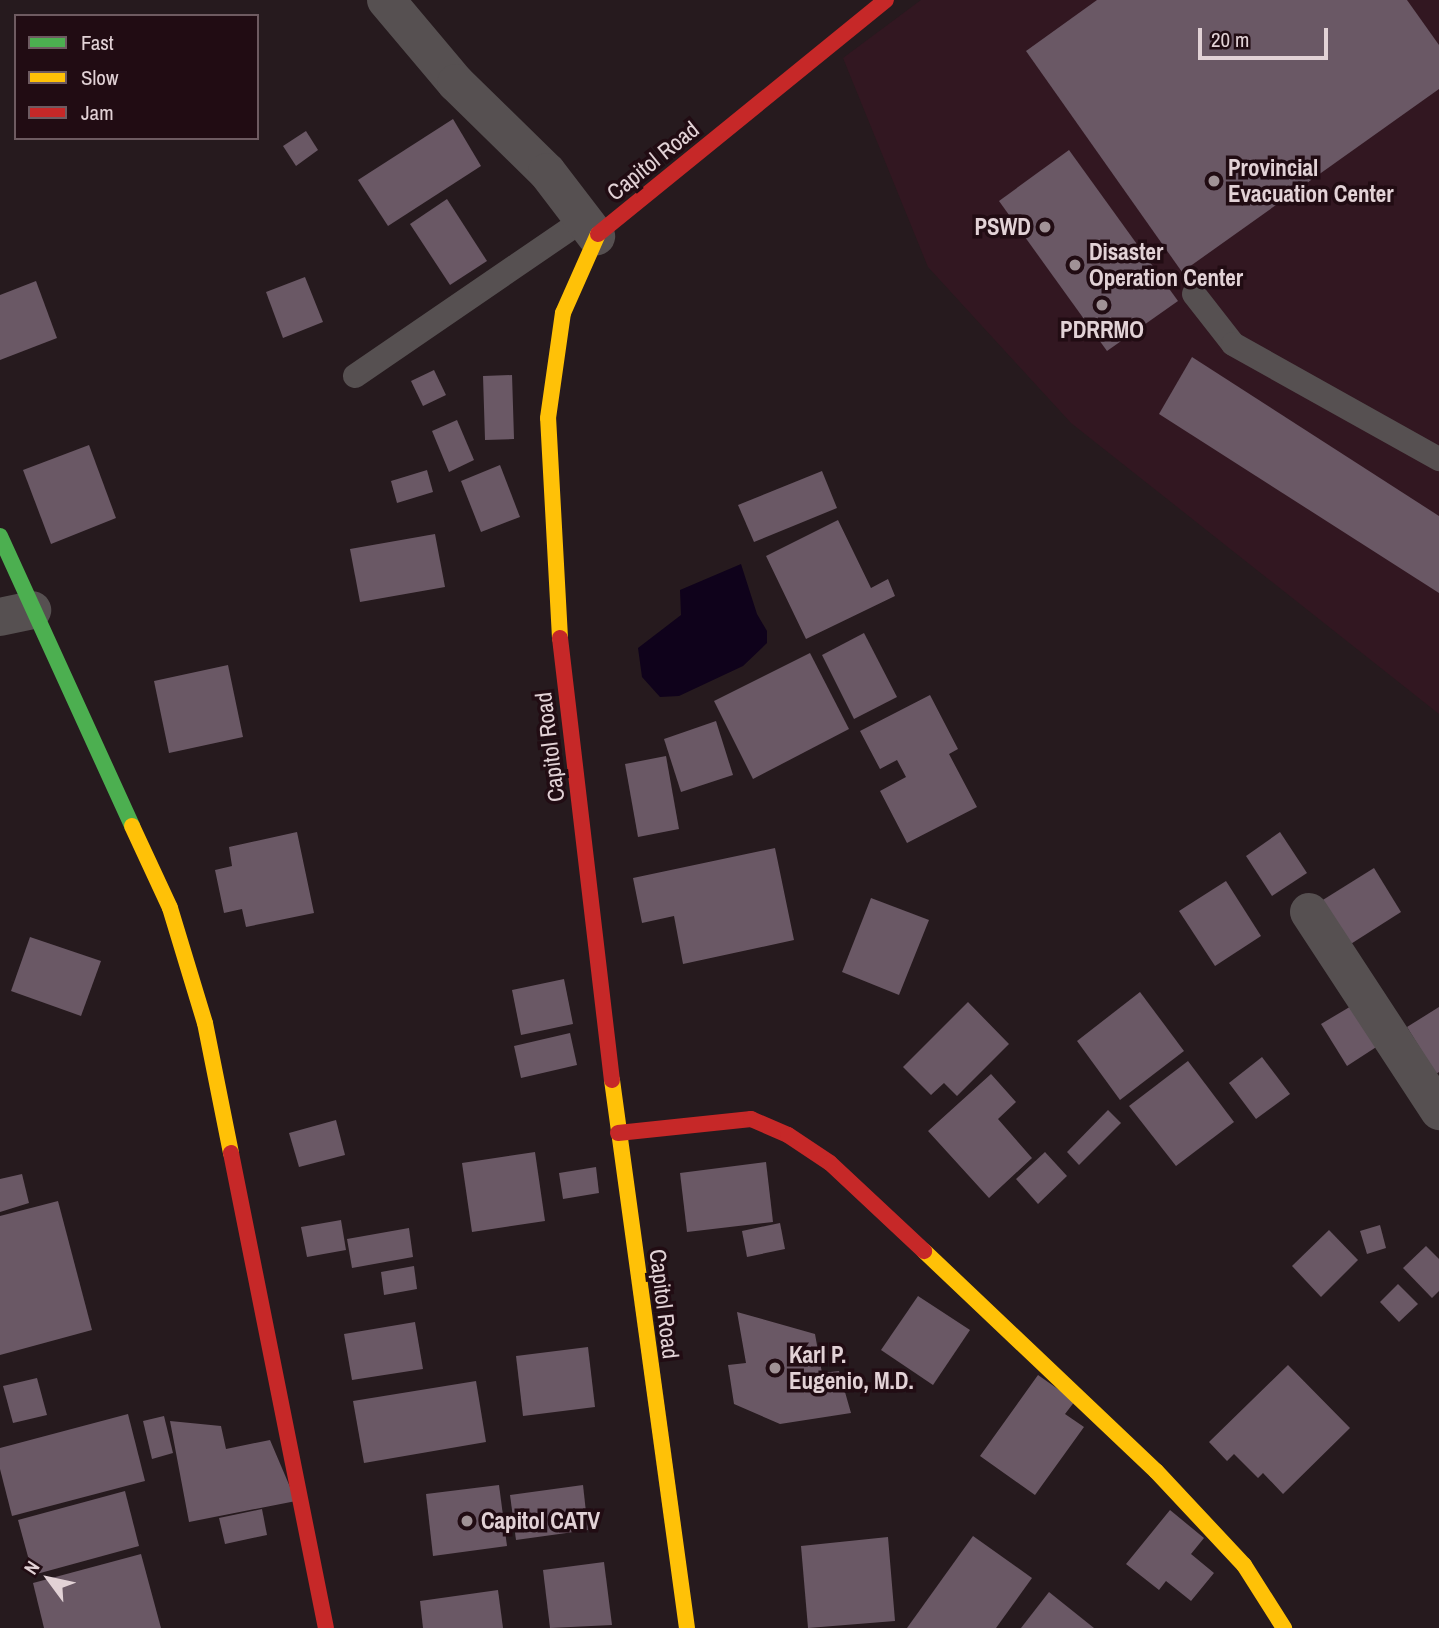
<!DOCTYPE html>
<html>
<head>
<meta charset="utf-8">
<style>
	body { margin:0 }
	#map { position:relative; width:1439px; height:1628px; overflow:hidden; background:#261a1e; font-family:"Archivo Narrow",sans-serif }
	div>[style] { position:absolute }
	.built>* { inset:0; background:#321721 }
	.water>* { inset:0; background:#0f021b }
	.building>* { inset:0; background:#6a5865 }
	.lane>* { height:24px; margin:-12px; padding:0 12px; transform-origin:12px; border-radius:12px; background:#565051 }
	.street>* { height:38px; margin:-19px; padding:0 19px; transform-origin:19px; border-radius:19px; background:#565051 }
	.fast>* { height:16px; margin:-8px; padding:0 8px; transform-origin:8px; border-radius:8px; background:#4caf50 }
	.slow>* { height:16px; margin:-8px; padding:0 8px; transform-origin:8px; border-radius:8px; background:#ffc107 }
	.jam>* { height:16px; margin:-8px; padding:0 8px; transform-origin:8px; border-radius:8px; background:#c62828 }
	.dots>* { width:19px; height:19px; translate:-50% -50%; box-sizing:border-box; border:4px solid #210c13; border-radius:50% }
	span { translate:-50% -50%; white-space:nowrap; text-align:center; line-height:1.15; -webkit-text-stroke:7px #210c13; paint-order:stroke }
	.street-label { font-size:23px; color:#e2d2d6 }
	.poi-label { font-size:23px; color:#e2d2d6; font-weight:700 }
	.left { translate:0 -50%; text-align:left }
	.right { translate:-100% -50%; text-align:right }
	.legend { position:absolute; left:14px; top:14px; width:245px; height:126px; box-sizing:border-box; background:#210c13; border:2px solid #6e5b61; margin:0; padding:9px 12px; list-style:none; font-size:21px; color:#e2d2d6 }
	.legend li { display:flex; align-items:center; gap:14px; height:35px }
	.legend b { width:35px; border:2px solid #6e5b61 }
	.north { position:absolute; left:14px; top:1544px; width:70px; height:70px; -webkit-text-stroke:5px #210c13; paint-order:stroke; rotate:303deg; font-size:19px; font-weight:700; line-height:28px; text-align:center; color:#e2d2d6 }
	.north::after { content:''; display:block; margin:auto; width:24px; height:32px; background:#e2d2d6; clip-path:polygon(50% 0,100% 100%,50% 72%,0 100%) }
	.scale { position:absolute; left:1198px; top:28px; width:130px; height:32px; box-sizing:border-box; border:4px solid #e2d2d6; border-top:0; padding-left:9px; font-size:21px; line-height:24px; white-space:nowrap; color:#e2d2d6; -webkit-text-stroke:5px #210c13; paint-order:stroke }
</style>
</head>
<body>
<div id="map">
	<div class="built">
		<div style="clip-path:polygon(921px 0,1439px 0,1439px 714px,1071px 423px,928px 267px,843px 58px)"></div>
	</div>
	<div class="water">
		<div style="clip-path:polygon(741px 564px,757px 614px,767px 631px,767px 643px,743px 666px,679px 696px,660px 697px,642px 677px,638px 648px,681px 615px,680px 590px)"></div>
	</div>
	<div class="building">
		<div style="clip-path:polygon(1097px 0,1407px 0,1439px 45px,1439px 89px,1182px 272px,1026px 51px)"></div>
		<div style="clip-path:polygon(453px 119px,481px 166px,388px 226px,358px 180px)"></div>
		<div style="clip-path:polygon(306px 131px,318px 150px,296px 166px,283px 146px)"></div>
		<div style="clip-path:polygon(1069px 150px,1178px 301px,1107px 351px,999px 201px)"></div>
		<div style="clip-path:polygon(447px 199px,487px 261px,450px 285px,410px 224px)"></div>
		<div style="clip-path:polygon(305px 277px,323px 322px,283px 338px,266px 292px)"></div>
		<div style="clip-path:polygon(36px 281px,57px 338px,0 360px,0 295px)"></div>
		<div style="clip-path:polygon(1192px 357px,1439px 516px,1439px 593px,1159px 414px)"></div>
		<div style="clip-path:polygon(434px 370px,446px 395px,423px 406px,411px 381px)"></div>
		<div style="clip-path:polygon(512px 375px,514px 439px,485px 440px,483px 376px)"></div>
		<div style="clip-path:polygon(457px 420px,474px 460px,449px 472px,432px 431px)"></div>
		<div style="clip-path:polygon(89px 445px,116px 518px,51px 544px,23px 470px)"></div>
		<div style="clip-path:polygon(500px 465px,520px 517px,481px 532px,461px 481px)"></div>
		<div style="clip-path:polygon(427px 470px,433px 492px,397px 503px,391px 481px)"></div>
		<div style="clip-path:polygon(822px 471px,837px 508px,754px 542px,738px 505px)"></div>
		<div style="clip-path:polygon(838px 520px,871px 588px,888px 579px,895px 596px,806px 639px,766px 556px)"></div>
		<div style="clip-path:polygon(435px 534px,445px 587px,360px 602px,350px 549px)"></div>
		<div style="clip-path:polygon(864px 633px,897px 697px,854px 719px,822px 655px)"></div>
		<div style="clip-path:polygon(810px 653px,849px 729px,753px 779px,714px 701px)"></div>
		<div style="clip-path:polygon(228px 665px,243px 737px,169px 753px,154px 681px)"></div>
		<div style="clip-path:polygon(930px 695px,958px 749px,949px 754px,977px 807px,907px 843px,880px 791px,906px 777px,897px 760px,880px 769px,860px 731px)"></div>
		<div style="clip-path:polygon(716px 721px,733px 775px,681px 792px,664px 739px)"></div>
		<div style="clip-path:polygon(666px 756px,679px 829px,638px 837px,625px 764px)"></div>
		<div style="clip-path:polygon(297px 832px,314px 913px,246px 927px,242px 909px,224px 913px,215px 870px,232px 866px,229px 847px)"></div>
		<div style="clip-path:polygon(1280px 832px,1307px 873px,1272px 896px,1246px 856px)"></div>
		<div style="clip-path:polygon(775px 848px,794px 940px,683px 964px,674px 916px,642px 923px,633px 878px)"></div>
		<div style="clip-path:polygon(1374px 868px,1401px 912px,1346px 947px,1318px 903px)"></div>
		<div style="clip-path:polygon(1226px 881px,1261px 936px,1215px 966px,1179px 911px)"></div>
		<div style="clip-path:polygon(871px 898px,929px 920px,899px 995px,842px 972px)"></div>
		<div style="clip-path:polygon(30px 937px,101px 961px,81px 1016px,11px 991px)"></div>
		<div style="clip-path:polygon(564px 979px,573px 1024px,521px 1035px,512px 990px)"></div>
		<div style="clip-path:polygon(1140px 992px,1184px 1051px,1120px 1100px,1077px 1041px)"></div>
		<div style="clip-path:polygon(968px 1002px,1009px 1044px,957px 1096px,944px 1083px,931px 1095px,903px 1067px)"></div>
		<div style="clip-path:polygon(1358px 1002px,1384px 1042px,1347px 1066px,1321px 1024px)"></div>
		<div style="clip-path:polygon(1439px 1007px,1439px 1072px,1436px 1074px,1407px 1027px)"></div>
		<div style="clip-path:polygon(570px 1033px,577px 1065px,521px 1078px,514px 1046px)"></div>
		<div style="clip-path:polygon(1262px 1057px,1290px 1094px,1256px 1119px,1229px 1083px)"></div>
		<div style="clip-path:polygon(1188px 1061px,1234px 1122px,1176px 1166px,1129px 1106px)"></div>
		<div style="clip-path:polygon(991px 1074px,1016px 1102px,998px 1119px,1032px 1158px,989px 1198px,928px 1131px)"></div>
		<div style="clip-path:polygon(1108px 1110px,1121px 1123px,1079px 1165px,1067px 1152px)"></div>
		<div style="clip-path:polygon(336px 1120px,345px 1155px,299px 1167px,289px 1133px)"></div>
		<div style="clip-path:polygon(535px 1152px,545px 1221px,472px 1232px,462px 1163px)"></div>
		<div style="clip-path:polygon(1045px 1152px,1067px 1176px,1038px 1204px,1016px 1179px)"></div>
		<div style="clip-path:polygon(766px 1162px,773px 1222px,687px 1232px,680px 1173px)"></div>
		<div style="clip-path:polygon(596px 1167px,599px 1193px,563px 1199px,559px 1173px)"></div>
		<div style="clip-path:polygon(22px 1174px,29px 1203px,0 1212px,0 1179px)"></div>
		<div style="clip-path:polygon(58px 1201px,92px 1330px,0 1355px,0 1216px)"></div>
		<div style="clip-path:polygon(341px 1220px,346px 1250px,307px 1257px,301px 1227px)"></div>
		<div style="clip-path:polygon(780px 1223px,785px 1249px,747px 1257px,742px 1231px)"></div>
		<div style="clip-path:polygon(1380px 1225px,1386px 1248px,1367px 1254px,1360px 1231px)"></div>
		<div style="clip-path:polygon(409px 1228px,413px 1257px,352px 1268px,347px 1239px)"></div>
		<div style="clip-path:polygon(1329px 1230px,1358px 1260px,1321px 1297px,1292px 1266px)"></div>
		<div style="clip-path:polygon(1426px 1246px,1439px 1259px,1439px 1291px,1432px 1298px,1403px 1268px)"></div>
		<div style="clip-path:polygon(414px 1266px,417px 1289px,384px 1295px,381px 1272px)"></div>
		<div style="clip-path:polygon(1398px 1284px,1418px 1304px,1399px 1322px,1380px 1302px)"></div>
		<div style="clip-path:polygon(918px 1296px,970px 1330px,933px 1385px,881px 1350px)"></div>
		<div style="clip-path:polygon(737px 1312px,815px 1334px,822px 1373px,839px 1371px,851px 1413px,780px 1424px,734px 1404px,728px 1365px,746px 1363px)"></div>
		<div style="clip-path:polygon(415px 1322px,423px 1369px,352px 1380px,344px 1334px)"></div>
		<div style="clip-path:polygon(588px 1347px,595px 1407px,523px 1416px,516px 1356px)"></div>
		<div style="clip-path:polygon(1288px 1365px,1350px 1428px,1283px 1494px,1263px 1473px,1258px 1478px,1234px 1454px,1227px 1461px,1209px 1442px)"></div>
		<div style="clip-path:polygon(1038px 1375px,1075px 1401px,1065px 1414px,1084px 1427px,1035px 1495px,980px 1456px)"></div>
		<div style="clip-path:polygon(37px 1378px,47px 1415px,13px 1423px,3px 1386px)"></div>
		<div style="clip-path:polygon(476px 1381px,486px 1442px,364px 1463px,353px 1401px)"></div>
		<div style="clip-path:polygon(128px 1414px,145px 1481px,12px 1516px,0 1469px,0 1448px)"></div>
		<div style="clip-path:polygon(164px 1416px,173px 1453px,152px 1459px,143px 1421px)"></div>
		<div style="clip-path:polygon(170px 1421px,221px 1426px,226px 1449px,270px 1440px,296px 1501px,189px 1522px)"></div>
		<div style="clip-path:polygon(499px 1485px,507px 1546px,433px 1556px,426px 1494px)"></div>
		<div style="clip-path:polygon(583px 1485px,588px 1530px,516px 1540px,510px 1495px)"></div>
		<div style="clip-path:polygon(125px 1491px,139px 1546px,33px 1575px,18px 1520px)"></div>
		<div style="clip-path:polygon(262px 1509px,267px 1535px,225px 1544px,219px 1518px)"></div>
		<div style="clip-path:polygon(1170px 1510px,1204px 1538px,1191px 1554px,1214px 1573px,1191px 1601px,1166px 1581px,1159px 1590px,1126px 1564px)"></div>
		<div style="clip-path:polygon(973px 1536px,1032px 1578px,996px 1628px,907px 1628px)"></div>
		<div style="clip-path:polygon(888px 1537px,895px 1621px,808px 1628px,801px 1546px)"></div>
		<div style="clip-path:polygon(141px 1554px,161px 1628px,44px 1628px,33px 1583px)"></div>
		<div style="clip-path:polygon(604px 1562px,612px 1625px,550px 1628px,543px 1570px)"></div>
		<div style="clip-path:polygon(498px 1590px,503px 1628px,423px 1628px,420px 1601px)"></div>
		<div style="clip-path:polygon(1049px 1592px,1094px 1628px,1021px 1628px)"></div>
	</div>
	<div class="lane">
		<div style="left:1194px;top:294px;width:63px;rotate:52deg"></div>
		<div style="left:1233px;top:344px;width:236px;rotate:29.2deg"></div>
		<div style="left:355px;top:376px;width:280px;rotate:-34.4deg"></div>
	</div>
	<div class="street">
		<div style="left:386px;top:0;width:109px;rotate:49.9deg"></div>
		<div style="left:456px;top:83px;width:127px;rotate:44.4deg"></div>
		<div style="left:547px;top:172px;width:81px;rotate:52.6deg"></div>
		<div style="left:0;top:617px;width:33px;rotate:-12deg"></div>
		<div style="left:1309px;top:912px;width:238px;rotate:56.8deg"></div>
	</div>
	<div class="fast">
		<div style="left:0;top:536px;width:319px;rotate:65.5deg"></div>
	</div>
	<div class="slow">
		<div style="left:560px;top:638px;width:220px;rotate:-93.1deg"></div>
		<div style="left:548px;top:418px;width:106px;rotate:-81.9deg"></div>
		<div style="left:563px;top:313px;width:86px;rotate:-66.1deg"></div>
		<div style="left:132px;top:826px;width:90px;rotate:65.1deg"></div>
		<div style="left:170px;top:908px;width:120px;rotate:73.1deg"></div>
		<div style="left:205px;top:1023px;width:133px;rotate:78.7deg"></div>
		<div style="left:612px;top:1080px;width:553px;rotate:82.21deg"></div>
		<div style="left:924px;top:1251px;width:320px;rotate:43.5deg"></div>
		<div style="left:1156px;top:1471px;width:129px;rotate:46.9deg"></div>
		<div style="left:1244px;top:1565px;width:75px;rotate:57.6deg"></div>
	</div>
	<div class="jam">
		<div style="left:598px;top:234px;width:371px;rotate:-39.1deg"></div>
		<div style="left:560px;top:638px;width:445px;rotate:83.3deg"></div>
		<div style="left:618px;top:1133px;width:134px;rotate:-6deg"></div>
		<div style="left:751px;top:1119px;width:40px;rotate:23.4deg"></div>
		<div style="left:788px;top:1135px;width:50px;rotate:33.7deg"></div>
		<div style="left:830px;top:1163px;width:129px;rotate:43.1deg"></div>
		<div style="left:231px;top:1153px;width:484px;rotate:78.7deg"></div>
	</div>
	<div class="dots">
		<div style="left:1214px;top:181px;background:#a09296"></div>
		<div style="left:1045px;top:227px;background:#a09296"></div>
		<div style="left:1075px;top:265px;background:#a09296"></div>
		<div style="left:1102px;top:305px;background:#a09296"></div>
		<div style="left:775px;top:1368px;background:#a09296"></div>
		<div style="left:467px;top:1521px;background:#a09296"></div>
	</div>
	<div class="street-label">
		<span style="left:653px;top:161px;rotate:-39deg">Capitol Road</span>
		<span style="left:550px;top:747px;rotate:-97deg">Capitol Road</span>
		<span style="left:664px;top:1304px;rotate:83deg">Capitol Road</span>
	</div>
	<div class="poi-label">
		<span class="left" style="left:1228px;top:181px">Provincial<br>Evacuation Center</span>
		<span class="right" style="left:1031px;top:227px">PSWD</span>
		<span class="left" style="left:1089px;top:265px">Disaster<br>Operation Center</span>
		<span style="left:1102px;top:330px">PDRRMO</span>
		<span class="left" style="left:789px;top:1368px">Karl P.<br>Eugenio, M.D.</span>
		<span class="left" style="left:481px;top:1521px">Capitol CATV</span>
	</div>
	<ul class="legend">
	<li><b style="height:9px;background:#4caf50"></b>Fast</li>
	<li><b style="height:9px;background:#ffc107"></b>Slow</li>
	<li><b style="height:9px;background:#c62828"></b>Jam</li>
	</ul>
	<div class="north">N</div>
	<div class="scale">20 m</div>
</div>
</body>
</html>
